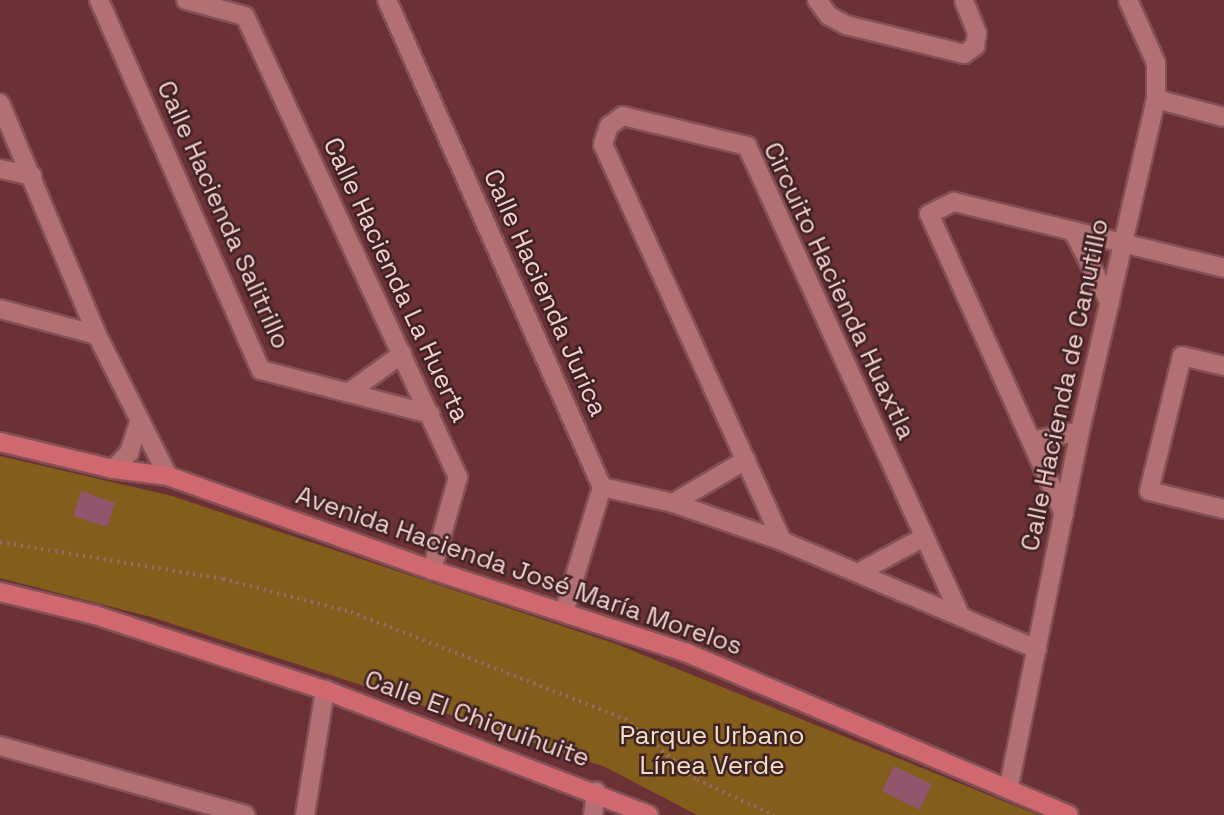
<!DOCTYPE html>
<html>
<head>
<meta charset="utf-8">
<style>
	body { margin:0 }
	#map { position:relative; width:1224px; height:815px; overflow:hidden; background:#6c3135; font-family:"Space Grotesk",sans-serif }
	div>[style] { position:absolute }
	.green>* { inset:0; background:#825d1c }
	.building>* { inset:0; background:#92566c }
	.path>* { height:3.5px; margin-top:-1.75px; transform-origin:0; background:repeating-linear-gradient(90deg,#9b686b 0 2px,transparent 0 7px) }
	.roads { filter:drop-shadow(2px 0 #835155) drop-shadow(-2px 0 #835155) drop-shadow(0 2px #835155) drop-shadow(0 -2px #835155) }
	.minor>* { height:18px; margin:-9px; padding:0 9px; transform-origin:9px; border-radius:9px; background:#b27073 }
	.major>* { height:18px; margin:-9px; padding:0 9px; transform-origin:9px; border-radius:9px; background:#d06870 }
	span { translate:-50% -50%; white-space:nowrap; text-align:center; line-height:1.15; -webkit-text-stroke:5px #3f2324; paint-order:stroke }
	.street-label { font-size:26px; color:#f3cecf }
	.park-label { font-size:26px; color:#f2e0c6 }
</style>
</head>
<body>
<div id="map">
	<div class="green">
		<div style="clip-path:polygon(0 456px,172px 496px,616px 644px,1038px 815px,697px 815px,605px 767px,395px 696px,151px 617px,0 578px)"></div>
	</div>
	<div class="building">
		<div style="clip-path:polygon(81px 491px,115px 503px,107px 527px,73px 516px)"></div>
		<div style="clip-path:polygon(894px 766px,932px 784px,920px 810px,882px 791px)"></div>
	</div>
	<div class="path">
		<div style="left:0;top:542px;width:226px;rotate:9.4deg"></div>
		<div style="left:223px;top:579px;width:132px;rotate:14.5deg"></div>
		<div style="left:351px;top:612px;width:294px;rotate:21.3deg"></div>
		<div style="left:625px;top:719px;width:94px;rotate:40.3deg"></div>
		<div style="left:697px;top:780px;width:85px;rotate:24.4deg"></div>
	</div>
	<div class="roads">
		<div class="minor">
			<div style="left:99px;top:0;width:404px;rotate:66.4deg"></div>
			<div style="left:261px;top:370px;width:175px;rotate:14.6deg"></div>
			<div style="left:186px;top:0;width:61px;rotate:15.2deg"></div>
			<div style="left:245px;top:16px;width:508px;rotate:65.2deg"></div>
			<div style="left:458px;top:477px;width:97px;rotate:105.6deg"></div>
			<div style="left:387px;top:0;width:532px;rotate:66.18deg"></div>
			<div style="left:602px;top:487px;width:131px;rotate:106.9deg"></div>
			<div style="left:817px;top:0;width:20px;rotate:53deg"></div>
			<div style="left:829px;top:16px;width:19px;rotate:28deg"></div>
			<div style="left:846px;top:25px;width:122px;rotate:13.8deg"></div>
			<div style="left:964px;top:54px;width:14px;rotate:-36deg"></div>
			<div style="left:975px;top:46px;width:13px;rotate:-81deg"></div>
			<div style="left:977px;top:33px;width:35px;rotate:-112deg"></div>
			<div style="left:1156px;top:99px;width:70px;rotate:14.8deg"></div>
			<div style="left:0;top:103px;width:251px;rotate:67.3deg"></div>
			<div style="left:97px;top:335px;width:158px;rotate:63.3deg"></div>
			<div style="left:0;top:169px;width:33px;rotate:12deg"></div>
			<div style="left:1073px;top:231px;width:81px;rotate:62.8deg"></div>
			<div style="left:0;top:309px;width:100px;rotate:15deg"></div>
			<div style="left:1224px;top:366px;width:43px;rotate:-166.6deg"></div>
			<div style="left:1182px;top:356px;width:139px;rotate:103.7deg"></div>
			<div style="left:1149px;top:491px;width:77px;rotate:13.5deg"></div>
			<div style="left:348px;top:393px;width:67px;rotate:-35.8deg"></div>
			<div style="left:1031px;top:441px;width:50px;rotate:-11.5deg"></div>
			<div style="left:113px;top:469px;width:23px;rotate:-45deg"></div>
			<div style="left:129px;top:453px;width:32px;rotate:-72deg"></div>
			<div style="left:602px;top:487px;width:73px;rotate:12.7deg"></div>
			<div style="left:673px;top:503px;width:115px;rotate:19.2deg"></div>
			<div style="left:782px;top:541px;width:277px;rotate:23deg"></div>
			<div style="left:673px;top:503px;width:85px;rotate:-30.5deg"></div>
			<div style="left:1064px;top:514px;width:329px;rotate:-114.2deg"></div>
			<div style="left:929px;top:214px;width:28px;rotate:-26deg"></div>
			<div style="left:954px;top:202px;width:278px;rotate:13.7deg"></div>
			<div style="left:782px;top:541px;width:435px;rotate:-114.3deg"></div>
			<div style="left:603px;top:144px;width:19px;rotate:-72deg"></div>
			<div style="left:609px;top:126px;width:17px;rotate:-36deg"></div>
			<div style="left:623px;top:116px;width:128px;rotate:13.6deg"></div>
			<div style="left:747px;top:146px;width:517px;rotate:65.57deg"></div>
			<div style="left:858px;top:573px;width:75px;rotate:-28.6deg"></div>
			<div style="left:0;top:746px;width:255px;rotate:15.7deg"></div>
			<div style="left:1009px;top:786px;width:362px;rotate:-78.7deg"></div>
			<div style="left:1080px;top:431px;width:341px;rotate:-77.1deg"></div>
			<div style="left:1156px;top:99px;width:36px;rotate:-90deg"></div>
			<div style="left:1156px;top:63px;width:69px;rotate:-114deg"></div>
			<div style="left:305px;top:815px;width:127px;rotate:-80.9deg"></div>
			<div style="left:593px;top:815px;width:24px;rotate:-83deg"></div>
		</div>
		<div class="major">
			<div style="left:0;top:442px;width:116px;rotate:13.4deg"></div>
			<div style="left:113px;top:469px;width:55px;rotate:7.3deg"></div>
			<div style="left:168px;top:476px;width:280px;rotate:19.6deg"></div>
			<div style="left:432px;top:570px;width:266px;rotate:18deg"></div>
			<div style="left:685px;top:652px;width:417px;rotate:23deg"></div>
			<div style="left:0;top:592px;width:98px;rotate:13.6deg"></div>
			<div style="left:95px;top:615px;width:242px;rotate:18.1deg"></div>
			<div style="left:325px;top:690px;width:347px;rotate:21.1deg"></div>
		</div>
	</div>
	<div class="street-label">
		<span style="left:223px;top:215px;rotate:66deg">Calle Hacienda Salitrillo</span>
		<span style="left:396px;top:280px;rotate:65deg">Calle Hacienda La Huerta</span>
		<span style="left:839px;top:291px;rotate:65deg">Circuito Hacienda Huaxtla</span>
		<span style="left:545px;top:293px;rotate:66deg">Calle Hacienda Jurica</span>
		<span style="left:1065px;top:385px;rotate:-78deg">Calle Hacienda de Canutillo</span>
		<span style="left:519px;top:571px;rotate:19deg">Avenida Hacienda José María Morelos</span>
		<span style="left:477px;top:719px;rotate:20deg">Calle El Chiquihuite</span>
	</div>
	<div class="park-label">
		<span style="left:712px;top:751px">Parque Urbano<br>Línea Verde</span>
	</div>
</div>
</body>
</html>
